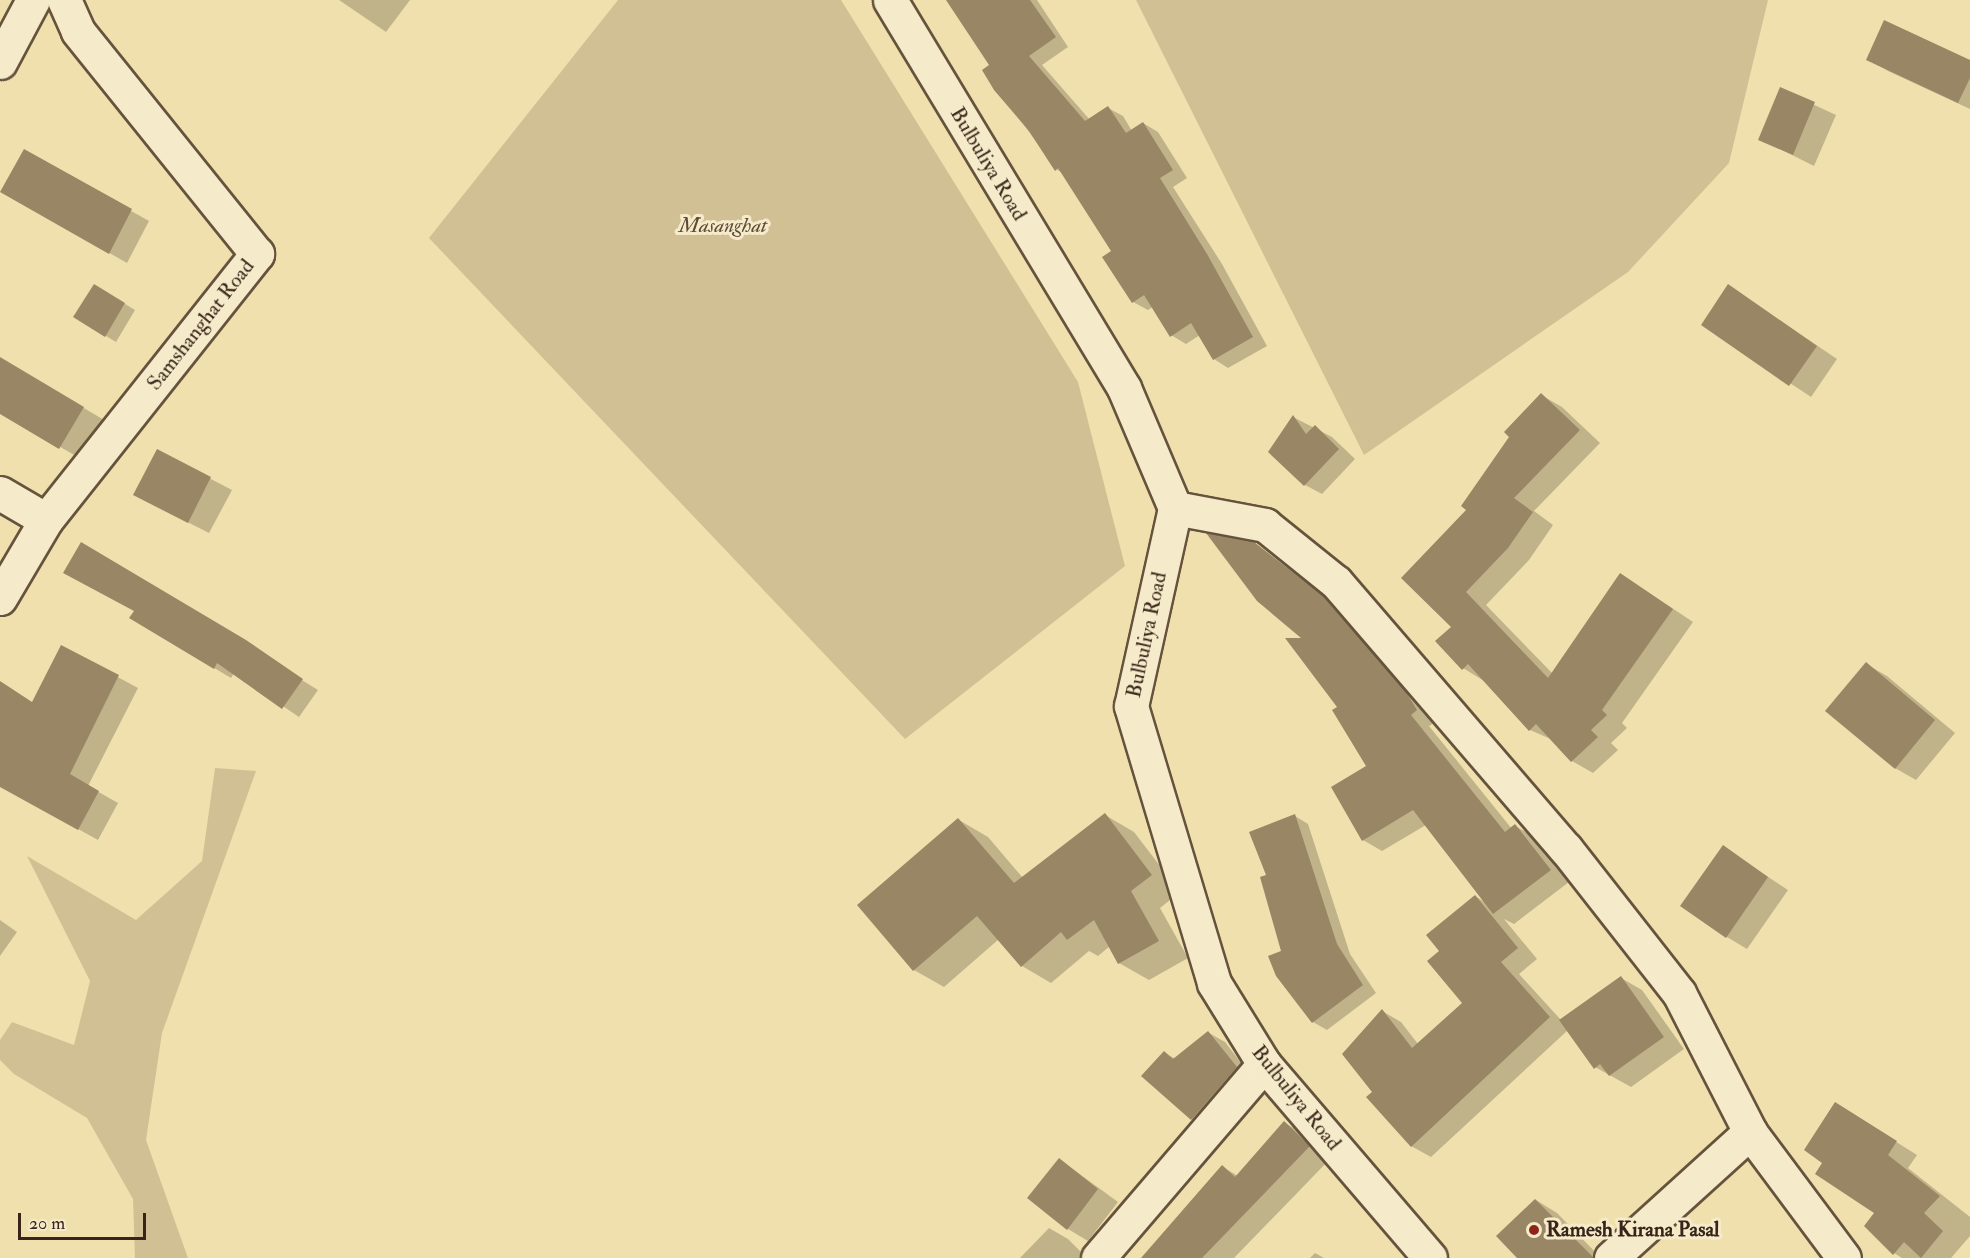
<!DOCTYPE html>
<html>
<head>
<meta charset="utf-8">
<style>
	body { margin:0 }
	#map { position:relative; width:1970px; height:1258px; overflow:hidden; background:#f0e0ad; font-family:"IM FELL Double Pica",serif }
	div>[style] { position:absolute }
	.green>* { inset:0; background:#d1c094 }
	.shadow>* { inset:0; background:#0003 }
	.building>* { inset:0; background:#988665 }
	.roads { filter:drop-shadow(2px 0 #66533d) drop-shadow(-2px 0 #66533d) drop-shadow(0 2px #66533d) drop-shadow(0 -2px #66533d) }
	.street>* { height:33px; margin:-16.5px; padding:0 16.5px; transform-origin:16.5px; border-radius:16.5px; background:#f5ebca }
	.secondary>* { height:33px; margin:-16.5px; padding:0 16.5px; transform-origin:16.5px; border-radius:16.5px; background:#f5ebca }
	.dots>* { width:16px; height:16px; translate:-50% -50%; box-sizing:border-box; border:3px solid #f5ebca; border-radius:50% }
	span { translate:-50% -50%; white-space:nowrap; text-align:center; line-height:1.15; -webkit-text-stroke:6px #f5ebca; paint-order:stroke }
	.street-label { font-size:21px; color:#382418 }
	.park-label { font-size:21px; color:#5e4b37; font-style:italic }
	.poi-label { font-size:21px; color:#382418; font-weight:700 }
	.left { translate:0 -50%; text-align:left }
	.scale { position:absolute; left:18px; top:1213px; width:128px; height:27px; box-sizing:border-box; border:3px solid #382418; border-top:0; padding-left:8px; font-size:18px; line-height:21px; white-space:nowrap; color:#382418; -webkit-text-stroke:4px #f5ebca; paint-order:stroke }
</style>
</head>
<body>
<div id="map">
	<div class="green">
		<div style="clip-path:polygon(618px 0,841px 0,1078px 382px,1125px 566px,905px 739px,429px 238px)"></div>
		<div style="clip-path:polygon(1136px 0,1768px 0,1729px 163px,1628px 272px,1364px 455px)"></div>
		<div style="clip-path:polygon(215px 768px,256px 771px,162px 1033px,146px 1140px,188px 1258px,135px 1258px,133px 1199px,87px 1118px,14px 1074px,0 1060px,0 1040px,12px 1022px,74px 1045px,90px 981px,27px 856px,136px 920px,202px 861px)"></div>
	</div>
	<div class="shadow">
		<div style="clip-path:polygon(339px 0,410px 0,386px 32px)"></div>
		<div style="clip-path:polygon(949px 0,1037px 0,1068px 47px,1042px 65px,1090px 120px,1108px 108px,1123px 116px,1132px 131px,1143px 123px,1158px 132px,1187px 178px,1173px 187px,1222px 264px,1267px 346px,1228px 368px,1214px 359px,1200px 335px,1186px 344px,1171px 335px,1153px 307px,1148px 310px,1133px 302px,1113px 251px,1064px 174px,1056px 169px,984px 70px,991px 65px)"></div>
		<div style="clip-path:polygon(1868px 59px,1970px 62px,1970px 109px,1888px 71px)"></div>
		<div style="clip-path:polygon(1780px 89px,1836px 115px,1814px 166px,1760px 139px)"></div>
		<div style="clip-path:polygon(24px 151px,149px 221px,127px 263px,1px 191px)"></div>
		<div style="clip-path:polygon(1729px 286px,1837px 359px,1811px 397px,1703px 325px)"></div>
		<div style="clip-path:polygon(105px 292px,135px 310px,116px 342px,106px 336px)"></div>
		<div style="clip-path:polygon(0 358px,104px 420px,81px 459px,0 412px)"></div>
		<div style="clip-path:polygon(1541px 395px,1562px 407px,1600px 443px,1534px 511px,1553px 525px,1529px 560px,1486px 605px,1553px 674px,1621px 574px,1693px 622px,1622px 723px,1627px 728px,1611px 743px,1618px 750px,1593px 773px,1572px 761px,1553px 740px,1530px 730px,1484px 681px,1463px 668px,1453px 627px,1469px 509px)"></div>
		<div style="clip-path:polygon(1293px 417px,1332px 437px,1355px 459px,1322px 494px,1305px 485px)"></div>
		<div style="clip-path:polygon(157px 451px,232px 490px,209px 533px,156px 506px)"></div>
		<div style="clip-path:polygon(1254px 543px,1343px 609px,1436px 722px,1429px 726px,1512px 829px,1515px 826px,1535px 837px,1569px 882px,1514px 924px,1504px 919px,1537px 959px,1519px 974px,1561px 1020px,1621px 978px,1642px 990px,1684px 1049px,1631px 1087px,1595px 1067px,1568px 1030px,1431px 1157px,1411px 1146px,1374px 1092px,1382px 1011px,1401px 1022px,1418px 1044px,1464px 1003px,1441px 951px,1475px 896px,1486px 903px,1426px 825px,1382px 851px,1363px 840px,1368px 766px)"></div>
		<div style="clip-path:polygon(98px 554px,318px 690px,299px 717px,234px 673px,231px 678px,131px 618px,135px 611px)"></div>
		<div style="clip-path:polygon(62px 647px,138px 688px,88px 786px,118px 803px,98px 840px,0 786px,0 683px,33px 703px)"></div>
		<div style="clip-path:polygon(1866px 664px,1887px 676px,1955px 733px,1916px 780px,1895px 768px)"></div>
		<div style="clip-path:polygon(1105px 815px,1134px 832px,1180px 892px,1160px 908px,1188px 958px,1149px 980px,1119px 963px,1110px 946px,1098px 956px,1089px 951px,1051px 983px,1022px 966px,999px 939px,944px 987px,914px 970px,859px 905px,959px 820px,988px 837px,1023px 878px)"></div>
		<div style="clip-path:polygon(1295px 816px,1308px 824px,1350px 954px,1376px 993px,1327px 1030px,1313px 1022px,1268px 876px)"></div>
		<div style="clip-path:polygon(1723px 847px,1788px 890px,1747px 949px,1727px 937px)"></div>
		<div style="clip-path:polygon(0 920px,17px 932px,0 956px)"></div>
		<div style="clip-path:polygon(1209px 1033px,1225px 1042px,1252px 1077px,1208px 1129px,1192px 1119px,1143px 1075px,1164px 1053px,1176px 1059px)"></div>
		<div style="clip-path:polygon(1836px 1104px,1917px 1155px,1908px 1168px,1970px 1217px,1970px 1236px,1951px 1258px,1902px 1258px,1894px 1253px,1877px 1213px,1824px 1162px)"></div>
		<div style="clip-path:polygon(1285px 1123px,1306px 1135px,1330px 1159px,1234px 1258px,1168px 1258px,1223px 1167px,1238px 1176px)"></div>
		<div style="clip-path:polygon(1059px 1159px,1118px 1202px,1088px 1241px,1068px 1229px)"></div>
		<div style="clip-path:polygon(1536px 1200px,1557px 1213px,1601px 1258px,1519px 1258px)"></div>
		<div style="clip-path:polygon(1049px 1228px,1068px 1239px,1087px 1258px,1020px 1258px)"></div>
		<div style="clip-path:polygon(1315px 1253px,1324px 1258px,1310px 1258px)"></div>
	</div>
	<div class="building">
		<div style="clip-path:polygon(946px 0,1030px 0,1056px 37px,1029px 56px,1085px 121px,1108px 106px,1126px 133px,1143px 122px,1173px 170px,1160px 178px,1207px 254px,1253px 337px,1213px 360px,1191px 323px,1170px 337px,1144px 295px,1132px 303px,1102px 257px,1111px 251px,1058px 168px,1055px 171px,1029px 131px,994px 90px,982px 70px,989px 65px)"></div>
		<div style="clip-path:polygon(1884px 20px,1970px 60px,1970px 78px,1958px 103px,1866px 60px)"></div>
		<div style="clip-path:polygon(1780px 87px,1815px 102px,1793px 155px,1758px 140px)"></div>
		<div style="clip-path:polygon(24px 149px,132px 209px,109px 254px,0 192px)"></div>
		<div style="clip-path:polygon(94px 284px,125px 303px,105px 337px,73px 317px)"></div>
		<div style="clip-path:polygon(1728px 284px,1817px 346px,1789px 386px,1701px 325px)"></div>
		<div style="clip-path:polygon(0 357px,84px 407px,59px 449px,0 414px)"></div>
		<div style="clip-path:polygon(1541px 393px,1580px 430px,1514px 498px,1533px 512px,1508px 548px,1466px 592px,1548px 678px,1620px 573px,1673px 609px,1602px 710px,1607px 715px,1591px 730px,1598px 737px,1571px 762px,1536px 724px,1529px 731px,1468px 664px,1462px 670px,1435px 641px,1451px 627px,1401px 578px,1466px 510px,1461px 506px,1509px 437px,1504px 432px)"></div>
		<div style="clip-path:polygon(1293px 415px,1306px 434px,1315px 425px,1339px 449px,1304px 486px,1268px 452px)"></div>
		<div style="clip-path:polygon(157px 449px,211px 477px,188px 523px,133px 495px)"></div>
		<div style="clip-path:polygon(1206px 533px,1254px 542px,1323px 596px,1406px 692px,1417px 710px,1411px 715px,1505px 832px,1515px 824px,1551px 870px,1493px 914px,1413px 810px,1362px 841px,1331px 787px,1366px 766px,1332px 710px,1337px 707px,1285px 638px,1301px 638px,1257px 601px)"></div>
		<div style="clip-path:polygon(81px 542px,246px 640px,303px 679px,282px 709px,217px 663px,214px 669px,129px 618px,134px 611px,63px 573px)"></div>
		<div style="clip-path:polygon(61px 645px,119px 675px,70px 774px,99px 791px,78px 830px,0 787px,0 681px,32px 702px)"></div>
		<div style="clip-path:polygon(1866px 662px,1935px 720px,1895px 769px,1825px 711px)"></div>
		<div style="clip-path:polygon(1105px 813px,1152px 875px,1131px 891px,1159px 941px,1118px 964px,1094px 920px,1067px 940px,1061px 932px,1021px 967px,977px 916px,913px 971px,857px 905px,958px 818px,1014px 883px)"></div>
		<div style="clip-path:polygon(1295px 814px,1337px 944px,1363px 985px,1312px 1023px,1276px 976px,1268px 956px,1281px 951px,1260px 877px,1266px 875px,1249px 832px)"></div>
		<div style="clip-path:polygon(1723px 845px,1768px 877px,1726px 938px,1680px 906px)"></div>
		<div style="clip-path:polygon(1475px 895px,1518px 948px,1501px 962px,1550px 1017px,1411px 1147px,1366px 1097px,1372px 1092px,1342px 1054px,1382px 1009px,1412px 1048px,1462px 1003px,1427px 961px,1439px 951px,1426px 935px)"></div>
		<div style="clip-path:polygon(1621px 976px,1664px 1037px,1609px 1076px,1600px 1064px,1594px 1069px,1559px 1020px)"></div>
		<div style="clip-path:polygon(1208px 1031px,1237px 1067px,1191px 1120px,1141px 1076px,1164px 1051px,1173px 1059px)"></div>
		<div style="clip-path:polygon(1835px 1102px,1897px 1141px,1888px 1155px,1940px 1196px,1924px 1213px,1943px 1231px,1921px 1258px,1904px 1242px,1893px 1255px,1864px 1226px,1874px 1213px,1815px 1174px,1822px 1163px,1804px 1150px)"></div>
		<div style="clip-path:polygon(1284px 1121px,1310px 1146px,1202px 1258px,1141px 1258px,1222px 1165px,1235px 1177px)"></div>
		<div style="clip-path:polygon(1059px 1158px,1098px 1189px,1067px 1230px,1027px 1198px)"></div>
		<div style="clip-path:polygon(1535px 1199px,1593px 1257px,1593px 1258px,1517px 1258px,1496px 1236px)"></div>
	</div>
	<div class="roads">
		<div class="street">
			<div style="left:0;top:62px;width:70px;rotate:-62deg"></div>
			<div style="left:0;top:493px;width:53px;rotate:30.4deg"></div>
			<div style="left:1175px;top:508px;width:92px;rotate:10.7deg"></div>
			<div style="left:1265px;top:525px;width:91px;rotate:38.8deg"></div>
			<div style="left:1336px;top:582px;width:352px;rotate:49.3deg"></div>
			<div style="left:1566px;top:849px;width:183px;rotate:51.9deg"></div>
			<div style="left:1679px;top:993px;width:156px;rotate:62.9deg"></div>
			<div style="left:1098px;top:1258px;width:255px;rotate:-49.4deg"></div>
			<div style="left:1611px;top:1258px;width:188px;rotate:-42.2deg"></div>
			<div style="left:1750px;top:1132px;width:157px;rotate:53.3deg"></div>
		</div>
		<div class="secondary">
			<div style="left:890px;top:0;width:453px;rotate:58.9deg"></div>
			<div style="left:1124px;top:388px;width:130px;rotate:67deg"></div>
			<div style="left:1175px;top:508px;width:203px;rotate:102.5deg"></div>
			<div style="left:1131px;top:706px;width:289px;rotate:73.3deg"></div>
			<div style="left:1214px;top:983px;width:95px;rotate:58.3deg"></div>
			<div style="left:1264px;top:1064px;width:255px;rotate:49.4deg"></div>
			<div style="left:0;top:598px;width:91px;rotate:-59.5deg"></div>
			<div style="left:46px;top:520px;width:340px;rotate:-51.6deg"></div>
			<div style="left:257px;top:254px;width:286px;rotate:-128.8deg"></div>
			<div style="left:78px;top:31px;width:34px;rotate:-114deg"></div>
		</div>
	</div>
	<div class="dots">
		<div style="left:1534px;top:1230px;background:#8f2418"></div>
	</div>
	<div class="street-label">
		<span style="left:988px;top:164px;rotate:59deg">Bulbuliya Road</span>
		<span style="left:201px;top:325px;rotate:-52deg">Samshanghat Road</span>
		<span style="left:1147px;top:635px;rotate:-78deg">Bulbuliya Road</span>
		<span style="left:1296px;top:1098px;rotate:51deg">Bulbuliya Road</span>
	</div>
	<div class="park-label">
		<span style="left:723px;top:226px">Masanghat</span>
	</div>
	<div class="poi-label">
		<span class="left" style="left:1546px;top:1230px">Ramesh Kirana Pasal</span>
	</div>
	<div class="scale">20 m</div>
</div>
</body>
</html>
